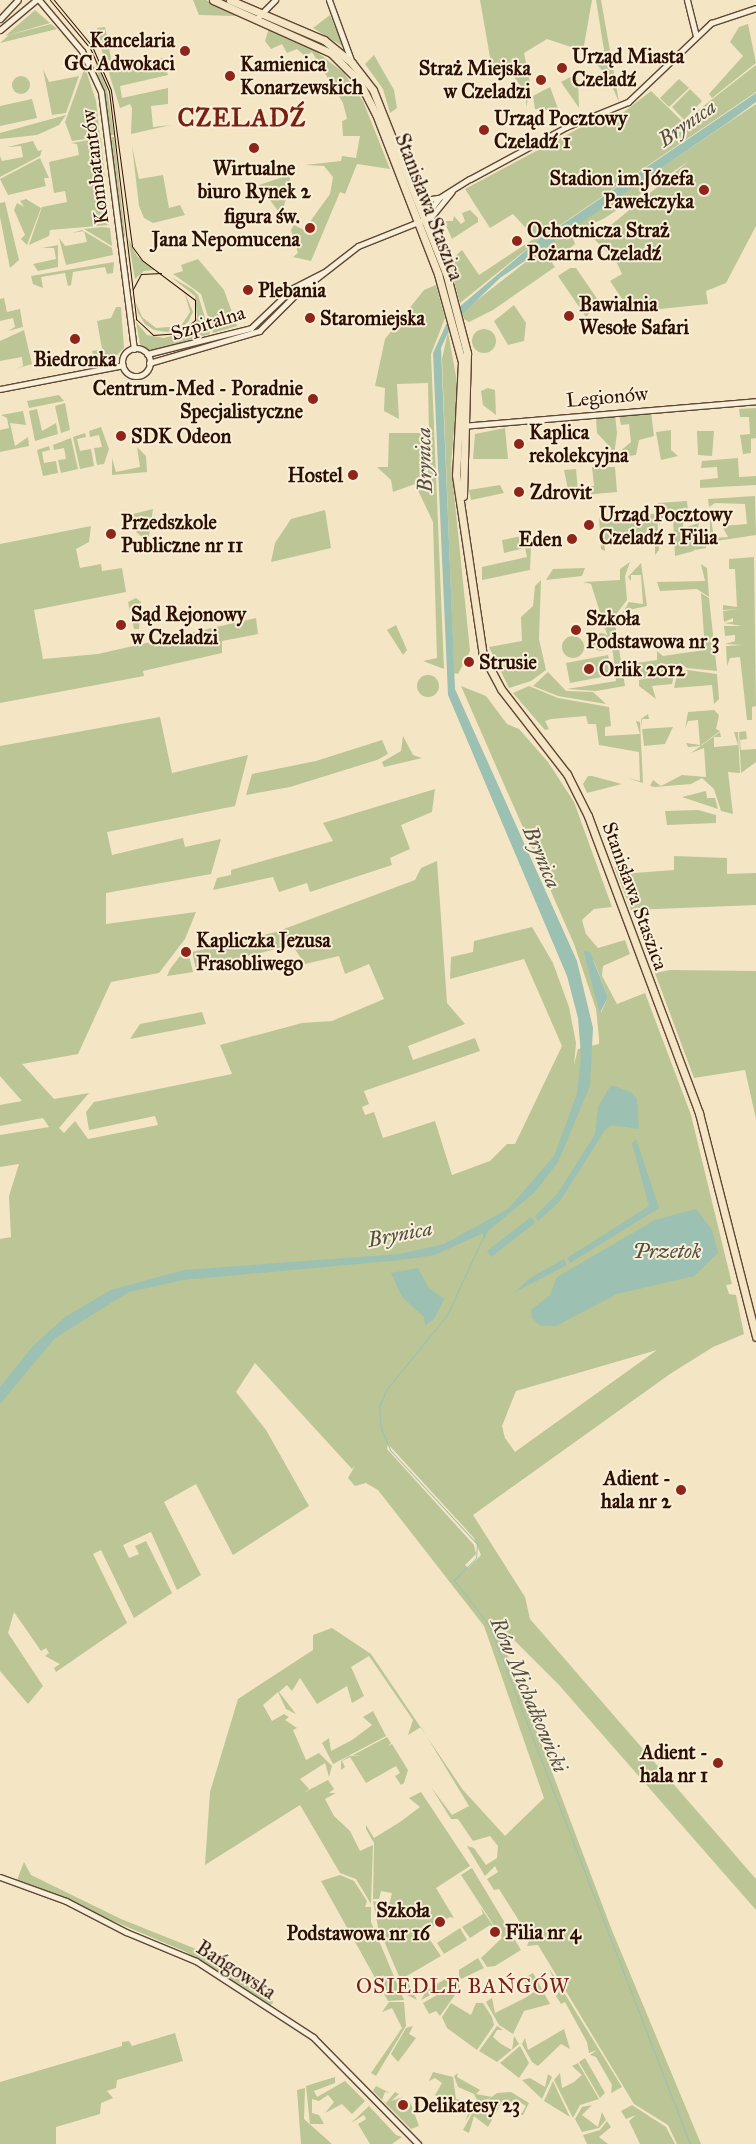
<!DOCTYPE html>
<html>
<head>
<meta charset="utf-8">
<style>
	body { margin:0 }
	#map { position:relative; width:756px; height:2144px; overflow:hidden; background:#f4e6c5; font-family:"IM FELL Great Primer",serif }
	div>[style] { position:absolute }
	.green>* { inset:0; background:#bbc595 }
	.round { border-radius:50% }
	.water>* { inset:0; background:#9cc0b2 }
	.stream>* { height:1px; margin:-0.5px; padding:0 0.5px; transform-origin:0.5px; border-radius:0.5px; background:#9cc0b2 }
	.roads { filter:drop-shadow(1px 0 #604634) drop-shadow(-1px 0 #604634) drop-shadow(0 1px #604634) drop-shadow(0 -1px #604634) }
	.minor>* { height:5px; margin:-2.5px; padding:0 2.5px; transform-origin:2.5px; border-radius:2.5px; background:#f8efd9 }
	.minor>.ring { margin:-2.5px; padding:0; box-sizing:content-box; background:none; border:5px solid #f8efd9; border-radius:50% }
	.major>* { height:7px; margin:-3.5px; padding:0 3.5px; transform-origin:3.5px; border-radius:3.5px; background:#f4e6c5 }
	.tram>* { height:1px; margin:-0.5px; padding:0 0.5px; transform-origin:0.5px; border-radius:0.5px; background:#2e1003 }
	.dots>* { width:14px; height:14px; translate:-50% -50%; box-sizing:border-box; border:2px solid #f8efd9; border-radius:50% }
	span { translate:-50% -50%; white-space:nowrap; text-align:center; line-height:1.15; -webkit-text-stroke:4px #f8efd9; paint-order:stroke }
	.poi-label { font-size:20px; color:#2e1003; font-weight:700 }
	.right { translate:-100% -50%; text-align:right }
	.left { translate:0 -50%; text-align:left }
	.street-label { font-size:20px; color:#2e1003 }
	.water-label { font-size:21px; color:#544e40; font-style:italic }
	.neighbourhood-label { font-size:21px; color:#7a1f14; letter-spacing:1px }
	.district-label { font-size:25px; color:#7a1f14; font-weight:700; letter-spacing:1px }
</style>
</head>
<body>
<div id="map">
	<div class="green">
		<div style="clip-path:polygon(193px 0,206px 0,236px 16px,199px 15px)"></div>
		<div style="clip-path:polygon(480px 0,592px 0,583px 51px,547px 39px,524px 53px,531px 87px,526px 107px,526px 94px,506px 65px,491px 63px)"></div>
		<div style="clip-path:polygon(596px 0,601px 0,619px 102px,607px 75px,595px 63px,605px 56px)"></div>
		<div style="clip-path:polygon(35px 10px,50px 23px,5px 36px,34px 11px)"></div>
		<div style="clip-path:polygon(330px 15px,343px 45px,342px 46px,313px 28px)"></div>
		<div style="clip-path:polygon(51px 24px,57px 29px,0 43px,9px 35px)"></div>
		<div style="clip-path:polygon(748px 24px,756px 63px,712px 98px,709px 94px,743px 56px,730px 42px,739px 27px)"></div>
		<div style="clip-path:polygon(105px 27px,113px 69px,163px 58px,168px 75px,120px 86px,122px 98px,168px 88px,168px 104px,151px 106px,153px 127px,171px 125px,131px 134px,132px 108px,130px 104px,120px 108px,102px 51px,97px 28px)"></div>
		<div style="clip-path:polygon(269px 28px,312px 48px,344px 73px,363px 101px,390px 169px,357px 164px,345px 194px,340px 192px,311px 261px,293px 257px,298px 253px,291px 230px,294px 225px,304px 230px,330px 194px,333px 177px,324px 166px,305px 165px,341px 161px,342px 156px,356px 158px,360px 136px,343px 136px,342px 121px,347px 119px,343px 103px,312px 52px,305px 56px,297px 49px,287px 53px,282px 44px,271px 49px,265px 41px)"></div>
		<div style="clip-path:polygon(374px 55px,394px 90px,397px 108px,390px 113px,383px 89px,365px 64px)"></div>
		<div style="clip-path:polygon(95px 60px,107px 89px,114px 135px,110px 135px)"></div>
		<div style="clip-path:polygon(756px 65px,756px 92px,547px 234px,540px 231px,542px 237px,460px 303px,449px 262px,462px 250px,479px 275px,535px 238px,513px 214px,490px 228px,465px 189px,587px 124px,620px 115px,651px 91px,683px 122px)"></div>
		<div style="clip-path:polygon(85px 67px,96px 101px,100px 137px,72px 141px,65px 122px)"></div>
		<div style="clip-path:polygon(43px 69px,49px 82px,79px 76px,66px 113px,52px 115px)"></div>
		<div style="clip-path:polygon(578px 73px,578px 79px,579px 108px,561px 82px)"></div>
		<div class="round" style="left:12px;top:76px;width:18px;height:18px"></div>
		<div style="clip-path:polygon(679px 79px,689px 88px,669px 107px,660px 98px)"></div>
		<div style="clip-path:polygon(550px 87px,559px 111px,535px 109px,533px 96px)"></div>
		<div style="clip-path:polygon(690px 89px,702px 101px,684px 120px,672px 107px)"></div>
		<div style="clip-path:polygon(32px 99px,37px 118px,0 126px,0 106px)"></div>
		<div style="clip-path:polygon(756px 104px,756px 226px,726px 283px,706px 291px,708px 304px,631px 312px,610px 281px,622px 274px,616px 261px,594px 239px,689px 161px,605px 218px,588px 226px,576px 225px)"></div>
		<div style="clip-path:polygon(66px 115px,59px 125px,37px 135px,0 139px,0 133px)"></div>
		<div style="clip-path:polygon(110px 137px,114px 137px,125px 235px,122px 243px)"></div>
		<div style="clip-path:polygon(101px 138px,109px 225px,50px 230px,49px 236px,29px 245px,42px 207px,67px 202px,65px 191px,54px 193px,49px 162px,79px 155px,77px 144px,71px 143px)"></div>
		<div style="clip-path:polygon(33px 141px,38px 151px,42px 150px,40px 156px,0 177px,0 156px,2px 161px,23px 157px,21px 146px,7px 147px)"></div>
		<div style="clip-path:polygon(132px 146px,139px 179px,163px 175px,169px 208px,180px 205px,185px 215px,153px 223px,144px 218px,139px 206px)"></div>
		<div style="clip-path:polygon(40px 158px,49px 178px,44px 178px,46px 186px,8px 195px,0 179px)"></div>
		<div style="clip-path:polygon(289px 175px,291px 183px,281px 215px,259px 185px)"></div>
		<div style="clip-path:polygon(26px 199px,41px 208px,27px 245px,21px 239px,25px 235px,14px 210px,17px 203px,24px 207px,20px 201px)"></div>
		<div style="clip-path:polygon(5px 202px,19px 260px,10px 268px,0 217px,0 203px)"></div>
		<div style="clip-path:polygon(470px 210px,478px 218px,478px 222px,452px 239px,444px 221px,453px 221px,454px 216px,461px 224px,465px 221px,462px 213px)"></div>
		<div style="clip-path:polygon(110px 228px,112px 246px,84px 229px,102px 227px)"></div>
		<div style="clip-path:polygon(569px 228px,575px 244px,552px 263px,555px 267px,493px 310px,469px 322px,464px 319px,462px 312px)"></div>
		<div style="clip-path:polygon(82px 230px,112px 248px,113px 255px,66px 265px,59px 238px,65px 246px,87px 242px,84px 231px,72px 233px)"></div>
		<div style="clip-path:polygon(128px 238px,137px 256px,155px 270px,144px 271px,135px 279px)"></div>
		<div style="clip-path:polygon(58px 245px,58px 267px,38px 271px,33px 264px,56px 259px,54px 248px,42px 248px)"></div>
		<div style="clip-path:polygon(198px 259px,224px 290px,237px 326px,213px 333px,201px 294px,173px 274px,183px 271px,181px 265px)"></div>
		<div style="clip-path:polygon(114px 262px,113px 273px,107px 274px,105px 267px,73px 272px,71px 285px,68px 286px,65px 273px,41px 277px,43px 288px,33px 284px,31px 276px)"></div>
		<div style="clip-path:polygon(570px 268px,576px 268px,600px 303px,599px 310px,596px 306px,586px 317px,558px 276px)"></div>
		<div style="clip-path:polygon(171px 277px,192px 289px,198px 295px,210px 334px,150px 351px,140px 344px,136px 322px,147px 335px,164px 338px,186px 332px,197px 318px,195px 296px)"></div>
		<div style="clip-path:polygon(436px 285px,445px 318px,431px 354px,444px 669px,423px 661px,437px 658px,433px 522px,415px 484px,393px 492px,391px 480px,377px 467px,388px 467px,389px 433px,429px 433px,428px 383px,397px 384px,399px 419px,384px 411px,385px 388px,375px 386px,385px 339px,424px 290px)"></div>
		<div style="clip-path:polygon(184px 291px,193px 312px,188px 322px,180px 328px,167px 332px,154px 330px,145px 324px,138px 313px,135px 301px,142px 317px,156px 328px,181px 326px,190px 312px)"></div>
		<div style="clip-path:polygon(4px 298px,7px 312px,20px 309px,23px 327px,8px 331px,15px 327px,13px 318px,0 321px,0 299px)"></div>
		<div style="clip-path:polygon(514px 305px,526px 323px,524px 341px,508px 345px,494px 321px)"></div>
		<div style="clip-path:polygon(116px 307px,121px 307px,124px 348px,113px 359px,89px 361px,94px 359px,92px 351px,102px 349px,97px 321px,111px 318px)"></div>
		<div class="round" style="left:472px;top:329px;width:24px;height:24px"></div>
		<div style="clip-path:polygon(24px 330px,32px 364px,15px 369px,23px 366px,22px 357px,0 361px,0 341px)"></div>
		<div style="clip-path:polygon(448px 332px,458px 387px,451px 464px,470px 651px,458px 674px,454px 673px,442px 359px)"></div>
		<div style="clip-path:polygon(488px 388px,495px 390px,496px 415px,483px 405px,481px 391px)"></div>
		<div style="clip-path:polygon(59px 395px,64px 401px,29px 408px,27px 401px)"></div>
		<div style="clip-path:polygon(65px 403px,70px 430px,61px 433px,55px 406px)"></div>
		<div style="clip-path:polygon(756px 408px,756px 438px,751px 439px,751px 453px,743px 454px,740px 435px,750px 434px,749px 417px,740px 417px,739px 409px)"></div>
		<div style="clip-path:polygon(37px 409px,42px 431px,56px 423px,58px 434px,35px 441px,29px 411px)"></div>
		<div style="clip-path:polygon(23px 411px,26px 425px,10px 423px,15px 446px,28px 437px,29px 446px,0 452px,0 430px,9px 428px,7px 418px,1px 415px)"></div>
		<div style="clip-path:polygon(651px 412px,654px 436px,639px 440px,636px 455px,621px 457px,620px 462px,618px 453px,631px 442px,629px 424px,621px 425px,619px 415px)"></div>
		<div style="clip-path:polygon(615px 415px,617px 433px,613px 463px,611px 448px,597px 433px,596px 418px)"></div>
		<div style="clip-path:polygon(101px 427px,109px 449px,104px 464px,97px 465px,94px 448px,102px 447px,99px 435px,90px 437px,89px 431px)"></div>
		<div style="clip-path:polygon(505px 428px,508px 459px,473px 459px,475px 434px)"></div>
		<div style="clip-path:polygon(671px 430px,671px 450px,678px 456px,661px 460px,656px 432px)"></div>
		<div style="clip-path:polygon(697px 431px,714px 431px,712px 456px,698px 455px)"></div>
		<div style="clip-path:polygon(85px 433px,86px 437px,77px 439px,80px 451px,91px 449px,94px 466px,80px 469px,73px 437px)"></div>
		<div style="clip-path:polygon(71px 438px,78px 469px,61px 473px,58px 460px,66px 459px,64px 448px,54px 450px,53px 445px)"></div>
		<div style="clip-path:polygon(49px 446px,50px 450px,42px 452px,44px 463px,56px 461px,58px 473px,43px 476px,37px 450px)"></div>
		<div style="clip-path:polygon(137px 447px,146px 456px,147px 472px,112px 475px,112px 458px,116px 472px,140px 467px)"></div>
		<div style="clip-path:polygon(738px 458px,739px 477px,756px 476px,756px 485px,700px 488px,700px 480px,718px 478px,717px 467px,701px 468px,702px 461px)"></div>
		<div style="clip-path:polygon(592px 467px,615px 467px,617px 492px,583px 495px,583px 487px,594px 486px)"></div>
		<div style="clip-path:polygon(576px 469px,578px 493px,569px 494px,564px 470px)"></div>
		<div style="clip-path:polygon(500px 485px,504px 493px,471px 500px,469px 490px)"></div>
		<div style="clip-path:polygon(755px 496px,756px 535px,710px 542px,710px 513px,714px 538px,728px 537px,722px 526px,747px 524px,745px 504px,715px 503px,709px 507px,708px 499px)"></div>
		<div style="clip-path:polygon(687px 501px,688px 511px,698px 509px,699px 519px,683px 517px,683px 528px,699px 523px,696px 538px,705px 538px,706px 548px,695px 550px,697px 545px,694px 551px,675px 556px,673px 518px,662px 518px,659px 526px,658px 503px)"></div>
		<div style="clip-path:polygon(153px 509px,148px 542px,136px 532px,133px 514px)"></div>
		<div style="clip-path:polygon(325px 510px,331px 548px,271px 562px,275px 543px,291px 519px)"></div>
		<div style="clip-path:polygon(640px 514px,657px 514px,659px 550px,655px 555px,655px 540px,604px 541px,605px 551px,601px 549px,599px 516px,601px 520px,620px 521px)"></div>
		<div style="clip-path:polygon(91px 526px,89px 542px,76px 549px,80px 568px,101px 564px,102px 571px,122px 568px,126px 592px,34px 610px,43px 659px,98px 654px,256px 618px,258px 634px,222px 641px,222px 653px,143px 671px,144px 676px,0 703px,0 544px)"></div>
		<div style="clip-path:polygon(522px 536px,531px 547px,530px 570px,482px 580px,482px 567px,527px 557px,525px 548px,504px 553px,502px 540px)"></div>
		<div style="clip-path:polygon(754px 557px,756px 706px,752px 707px,752px 720px,747px 720px,740px 657px,730px 658px,727px 666px,726px 646px,743px 645px,725px 644px,735px 641px,735px 635px,725px 636px,724px 626px,742px 626px,724px 623px,733px 622px,733px 618px,724px 622px,723px 611px,740px 609px,723px 610px,723px 605px,737px 607px,735px 569px,729px 569px,729px 559px)"></div>
		<div style="clip-path:polygon(630px 562px,625px 576px,627px 600px,614px 617px,625px 686px,596px 691px,567px 689px,616px 681px,613px 653px,591px 584px,583px 582px,620px 580px,620px 569px)"></div>
		<div style="clip-path:polygon(641px 563px,647px 606px,624px 611px,624px 619px,618px 620px,629px 602px,643px 604px,641px 575px,631px 575px,631px 581px,628px 577px)"></div>
		<div style="clip-path:polygon(701px 564px,707px 568px,709px 597px,697px 589px,660px 591px,657px 582px,705px 581px)"></div>
		<div style="clip-path:polygon(585px 568px,582px 576px,546px 580px,553px 569px)"></div>
		<div style="clip-path:polygon(541px 580px,539px 639px,546px 670px,531px 681px,509px 688px,489px 647px,522px 641px,521px 617px,533px 606px,535px 586px)"></div>
		<div style="clip-path:polygon(701px 593px,709px 598px,717px 671px,687px 668px,680px 663px,674px 671px,639px 679px,630px 664px,657px 660px,657px 651px,663px 656px,705px 650px)"></div>
		<div style="clip-path:polygon(136px 598px,141px 602px,139px 629px,134px 629px,128px 602px)"></div>
		<div style="clip-path:polygon(396px 625px,407px 650px,403px 655px,387px 630px)"></div>
		<div class="round" style="left:592px;top:633px;width:18px;height:18px"></div>
		<div class="round" style="left:562px;top:636px;width:22px;height:22px"></div>
		<div style="clip-path:polygon(608px 655px,612px 675px,570px 683px,566px 663px)"></div>
		<div style="clip-path:polygon(687px 670px,717px 674px,719px 699px,714px 704px,712px 685px,674px 688px,677px 674px)"></div>
		<div style="clip-path:polygon(548px 672px,566px 691px,593px 692px,606px 704px,558px 696px,533px 686px)"></div>
		<div style="clip-path:polygon(675px 672px,672px 684px,652px 686px,656px 699px,639px 686px,639px 680px)"></div>
		<div class="round" style="left:417px;top:675px;width:22px;height:22px"></div>
		<div style="clip-path:polygon(evenodd,461px 686px,486px 696px,507px 724px,519px 729px,548px 762px,574px 802px,612px 907px,594px 909px,582px 920px,586px 934px,598px 948px,625px 940px,630px 954px,603px 966px,602px 976px,617px 1004px,645px 993px,691px 1115px,732px 1284px,726px 1285px,729px 1294px,736px 1295px,744px 1334px,713px 1347px,670px 1374px,473px 1515px,525px 1597px,530px 1619px,756px 1879px,756px 1910px,559px 1685px,508px 1634px,499px 1632px,611px 1928px,701px 2144px,677px 2144px,668px 2125px,634px 2104px,538px 1945px,527px 1946px,529px 1941px,518px 1930px,523px 1927px,499px 1889px,494px 1890px,487px 1879px,498px 1872px,495px 1866px,485px 1876px,467px 1846px,474px 1848px,486px 1865px,497px 1858px,498px 1846px,490px 1836px,473px 1841px,458px 1819px,451px 1819px,431px 1787px,452px 1815px,469px 1806px,421px 1727px,408px 1735px,413px 1720px,369px 1656px,351px 1667px,364px 1696px,352px 1703px,347px 1686px,317px 1704px,300px 1678px,292px 1691px,287px 1685px,279px 1692px,296px 1714px,286px 1709px,278px 1692px,263px 1705px,272px 1721px,284px 1714px,289px 1717px,285px 1720px,297px 1728px,293px 1730px,306px 1760px,319px 1753px,332px 1766px,329px 1777px,325px 1763px,300px 1779px,309px 1789px,303px 1793px,328px 1780px,334px 1789px,329px 1793px,336px 1793px,325px 1799px,334px 1816px,350px 1831px,360px 1851px,373px 1845px,371px 1904px,356px 1879px,340px 1873px,300px 1805px,205px 1865px,210px 1792px,238px 1699px,313px 1650px,313px 1635px,332px 1628px,371px 1654px,463px 1790px,505px 1836px,544px 1798px,484px 1626px,378px 1490px,366px 1483px,355px 1486px,348px 1478px,355px 1466px,352px 1469px,255px 1363px,236px 1392px,266px 1430px,309px 1506px,233px 1555px,196px 1484px,164px 1502px,201px 1575px,177px 1590px,151px 1532px,123px 1545px,129px 1558px,139px 1554px,135px 1546px,146px 1541px,172px 1593px,134px 1618px,101px 1550px,93px 1554px,127px 1623px,56px 1672px,54px 1668px,60px 1664px,45px 1656px,49px 1653px,46px 1648px,41px 1651px,14px 1612px,8px 1633px,43px 1686px,28px 1704px,0 1671px,0 1239px,11px 1237px,9px 1196px,19px 1164px,0 1167px,0 1135px,49px 1127px,43px 1118px,0 1126px,0 1105px,22px 1101px,0 1076px,0 746px,160px 717px,172px 773px,248px 755px,235px 806px,107px 832px,112px 855px,183px 838px,185px 847px,221px 839px,211px 874px,106px 893px,106px 924px,196px 912px,185px 939px,159px 973px,111px 982px,78px 1054px,22px 1064px,54px 1099px,89px 1093px,59px 1128px,64px 1133px,75px 1121px,88px 1139px,158px 1125px,155px 1116px,89px 1130px,86px 1112px,94px 1102px,232px 1074px,220px 1045px,302px 1023px,332px 1021px,384px 999px,369px 964px,345px 974px,339px 956px,305px 964px,292px 945px,196px 969px,192px 952px,276px 932px,415px 880px,421px 868px,437px 861px,447px 1003px,465px 1024px,408px 1046px,413px 1060px,475px 1038px,480px 1051px,364px 1091px,369px 1104px,362px 1107px,365px 1115px,374px 1112px,383px 1138px,435px 1121px,452px 1175px,490px 1161px,507px 1144px,515px 1144px,562px 1046px,524px 959px,450px 979px,451px 957px,473px 952px,474px 941px,532px 927px,553px 963px,569px 1007px,576px 1043px,574px 1065px,578px 1049px,599px 1044px,599px 1038px,596px 1009px,574px 944px,461px 686px,583px 951px,594px 961px,608px 997px,601px 1013px,583px 951px,461px 686px,657px 1350px,515px 1452px,505px 1438px,502px 1426px,516px 1391px,657px 1350px,461px 686px,388px 1444px,474px 1538px,481px 1555px,468px 1568px,465px 1565px,476px 1554px,474px 1545px,387px 1449px,388px 1444px)"></div>
		<div style="clip-path:polygon(529px 686px,558px 698px,609px 707px,611px 726px,605px 727px,605px 736px,640px 734px,636px 721px,640px 722px,643px 783px,627px 778px,640px 781px,639px 752px,599px 745px,596px 724px,588px 724px,586px 716px,551px 719px,545px 721px,549px 729px,545px 730px,513px 693px)"></div>
		<div style="clip-path:polygon(714px 710px,719px 715px,716px 729px,720px 731px,700px 746px,688px 747px,686px 743px,700px 745px,698px 720px,688px 721px,685px 729px,688px 712px)"></div>
		<div style="clip-path:polygon(648px 714px,649px 719px,642px 719px,642px 729px,673px 727px,665px 744px,644px 746px,641px 719px)"></div>
		<div style="clip-path:polygon(746px 731px,747px 739px,740px 740px,741px 750px,756px 749px,756px 762px,741px 773px,739px 732px)"></div>
		<div style="clip-path:polygon(720px 732px,721px 737px,714px 737px,714px 747px,738px 745px,734px 732px,738px 732px,740px 773px,728px 772px,733px 814px,721px 811px,714px 789px,702px 778px,691px 784px,655px 787px,650px 786px,653px 780px,661px 786px,682px 775px,706px 777px,704px 748px,691px 753px)"></div>
		<div style="clip-path:polygon(403px 736px,413px 755px,422px 758px,384px 767px,382px 762px,401px 751px)"></div>
		<div style="clip-path:polygon(382px 740px,388px 754px,377px 760px,290px 787px,246px 795px,252px 774px,316px 761px)"></div>
		<div style="clip-path:polygon(588px 776px,592px 776px,622px 784px,587px 793px,583px 784px)"></div>
		<div style="clip-path:polygon(435px 789px,432px 812px,401px 825px,410px 849px,390px 858px,392px 865px,310px 892px,307px 883px,279px 892px,273px 877px,213px 890px,217px 878px,231px 875px,231px 870px,333px 841px,323px 823px)"></div>
		<div style="clip-path:polygon(706px 791px,707px 798px,715px 798px,718px 809px,682px 797px)"></div>
		<div style="clip-path:polygon(698px 810px,716px 815px,716px 823px,667px 825px,665px 811px)"></div>
		<div style="clip-path:polygon(674px 856px,727px 858px,727px 874px,756px 873px,756px 905px,631px 910px,614px 866px,621px 874px,674px 870px)"></div>
		<div style="clip-path:polygon(187px 947px,193px 972px,167px 976px,170px 969px)"></div>
		<div style="clip-path:polygon(670px 970px,756px 971px,756px 1119px,745px 1070px,694px 1078px,655px 973px)"></div>
		<div style="clip-path:polygon(202px 1012px,206px 1024px,130px 1039px,140px 1024px)"></div>
		<div style="clip-path:polygon(373px 1711px,386px 1736px,333px 1764px,322px 1743px,329px 1738px,331px 1751px,352px 1740px,372px 1725px,363px 1717px)"></div>
		<div style="clip-path:polygon(387px 1737px,391px 1743px,388px 1746px,392px 1744px,408px 1770px,404px 1783px,401px 1785px,395px 1776px,400px 1773px,396px 1766px,366px 1783px,350px 1757px,342px 1761px,345px 1767px,341px 1770px,341px 1761px,349px 1756px,362px 1755px,353px 1755px)"></div>
		<div style="clip-path:polygon(421px 1792px,470px 1866px,436px 1888px,454px 1918px,450px 1917px,429px 1929px,428px 1937px,441px 1956px,405px 1977px,417px 2000px,407px 1995px,378px 1927px,373px 1901px,389px 1905px,392px 1893px,381px 1891px,379px 1899px,373px 1899px,374px 1843px,366px 1829px,366px 1825px,374px 1838px,400px 1822px,420px 1807px,409px 1798px)"></div>
		<div style="clip-path:polygon(24px 1862px,31px 1875px,121px 1919px,196px 1949px,257px 1991px,270px 1994px,273px 2003px,269px 2006px,186px 1952px,17px 1880px)"></div>
		<div style="clip-path:polygon(472px 1868px,521px 1950px,495px 1966px,487px 1967px,481px 1958px,502px 1938px,461px 1875px)"></div>
		<div style="clip-path:polygon(340px 1875px,354px 1881px,367px 1901px,365px 1907px,371px 1907px,371px 1922px,404px 2000px,388px 2001px,321px 1881px)"></div>
		<div style="clip-path:polygon(481px 1908px,496px 1930px,490px 1925px,470px 1938px,462px 1927px,483px 1914px)"></div>
		<div style="clip-path:polygon(460px 1928px,467px 1940px,444px 1954px,437px 1943px)"></div>
		<div style="clip-path:polygon(478px 1958px,484px 1968px,459px 1980px,459px 1970px)"></div>
		<div style="clip-path:polygon(549px 1968px,622px 2087px,611px 2093px,612px 2085px,596px 2057px,590px 2055px,597px 2050px,589px 2053px,587px 2042px,565px 2002px,561px 2004px,556px 1996px,559px 1992px)"></div>
		<div style="clip-path:polygon(533px 1973px,550px 2004px,524px 2011px,513px 2034px,499px 2025px,486px 2002px,492px 1998px,495px 2013px,525px 1998px,534px 1992px,523px 1979px)"></div>
		<div style="clip-path:polygon(450px 1976px,457px 1981px,421px 2000px,426px 1991px)"></div>
		<div style="clip-path:polygon(458px 1983px,460px 1988px,440px 2016px,436px 2011px,429px 2014px,423px 2003px)"></div>
		<div style="clip-path:polygon(389px 2002px,404px 2002px,406px 2026px,376px 2076px,371px 2073px,402px 2028px,392px 2008px,382px 2012px)"></div>
		<div style="clip-path:polygon(451px 2003px,471px 2015px,476px 2003px,483px 2003px,492px 2017px,494px 2025px,477px 2050px,447px 2028px,442px 2017px)"></div>
		<div style="clip-path:polygon(413px 2026px,409px 2034px,416px 2038px,398px 2062px,391px 2054px,406px 2028px)"></div>
		<div style="clip-path:polygon(497px 2026px,503px 2030px,497px 2030px,493px 2037px,501px 2044px,512px 2050px,514px 2036px,519px 2044px,497px 2062px,479px 2051px)"></div>
		<div style="clip-path:polygon(564px 2029px,570px 2049px,561px 2044px,538px 2066px,532px 2062px,522px 2044px,525px 2038px,528px 2050px)"></div>
		<div style="clip-path:polygon(175px 2033px,183px 2061px,117px 2080px,116px 2088px,107px 2091px,113px 2098px,101px 2103px,100px 2114px,56px 2127px,56px 2144px,0 2144px,0 2082px,122px 2046px,122px 2042px,129px 2041px,132px 2046px)"></div>
		<div style="clip-path:polygon(520px 2046px,529px 2063px,519px 2078px,500px 2063px)"></div>
		<div style="clip-path:polygon(585px 2058px,605px 2093px,600px 2098px,579px 2062px)"></div>
		<div style="clip-path:polygon(578px 2063px,599px 2099px,580px 2105px,573px 2118px,554px 2080px,560px 2073px,562px 2088px,574px 2082px,582px 2075px,572px 2066px)"></div>
		<div style="clip-path:polygon(433px 2072px,453px 2077px,456px 2099px,477px 2105px,465px 2121px,468px 2114px,435px 2095px,442px 2083px,435px 2078px,429px 2081px)"></div>
		<div style="clip-path:polygon(458px 2073px,457px 2077px,480px 2090px,476px 2094px,492px 2097px,479px 2104px,474px 2094px,458px 2087px,454px 2076px)"></div>
		<div style="clip-path:polygon(548px 2074px,552px 2077px,542px 2099px,522px 2080px,530px 2078px,545px 2087px)"></div>
		<div style="clip-path:polygon(335px 2077px,335px 2083px,314px 2091px,317px 2097px,345px 2081px,365px 2101px,352px 2114px,342px 2104px,325px 2113px,334px 2102px,328px 2095px,319px 2101px,312px 2099px,312px 2113px,319px 2115px,324px 2124px,310px 2124px,306px 2086px)"></div>
		<div style="clip-path:polygon(553px 2081px,557px 2090px,570px 2117px,544px 2101px)"></div>
		<div style="clip-path:polygon(376px 2086px,390px 2093px,385px 2092px,382px 2100px,386px 2103px,395px 2092px,399px 2094px,391px 2101px,403px 2097px,398px 2106px,406px 2110px,410px 2102px,419px 2126px,411px 2129px,373px 2091px)"></div>
		<div style="clip-path:polygon(305px 2088px,304px 2119px,332px 2144px,301px 2144px,297px 2090px)"></div>
		<div style="clip-path:polygon(511px 2092px,529px 2103px,523px 2115px,515px 2113px,522px 2113px,526px 2106px,515px 2099px,511px 2105px,503px 2100px,488px 2127px,474px 2116px,469px 2133px,463px 2130px,474px 2110px,497px 2093px)"></div>
		<div style="clip-path:polygon(592px 2105px,582px 2115px,598px 2127px,602px 2112px,606px 2120px,599px 2128px,582px 2132px,575px 2119px,582px 2107px)"></div>
		<div style="clip-path:polygon(632px 2105px,666px 2127px,675px 2144px,640px 2144px,629px 2121px,636px 2115px,626px 2119px,621px 2111px)"></div>
		<div style="clip-path:polygon(369px 2106px,396px 2135px,402px 2137px,392px 2144px,370px 2144px,358px 2124px,366px 2119px,364px 2115px,351px 2123px)"></div>
		<div style="clip-path:polygon(607px 2121px,611px 2127px,599px 2137px,608px 2144px,587px 2144px,583px 2135px,600px 2130px)"></div>
	</div>
	<div class="water">
		<div style="clip-path:polygon(756px 93px,756px 102px,730px 121px,500px 278px,452px 324px,441px 348px,455px 689px,577px 961px,593px 1028px,590px 1086px,558px 1162px,535px 1192px,488px 1231px,483px 1241px,483px 1233px,435px 1255px,401px 1260px,183px 1280px,129px 1292px,55px 1338px,0 1404px,0 1387px,33px 1346px,65px 1317px,111px 1290px,184px 1270px,400px 1254px,444px 1244px,508px 1209px,554px 1156px,577px 1094px,581px 1056px,578px 1018px,567px 976px,448px 695px,433px 353px,451px 314px,543px 236px,540px 232px,548px 234px)"></div>
		<div style="clip-path:polygon(583px 951px,590px 952px,608px 997px,600px 1013px)"></div>
		<div style="clip-path:polygon(611px 1085px,631px 1092px,637px 1099px,639px 1129px,611px 1125px,605px 1130px,560px 1201px,538px 1221px,535px 1216px,558px 1193px,595px 1134px,598px 1107px)"></div>
		<div style="clip-path:polygon(636px 1139px,659px 1208px,570px 1263px,567px 1258px,649px 1206px,632px 1143px)"></div>
		<div style="clip-path:polygon(696px 1209px,712px 1230px,718px 1253px,694px 1276px,617px 1294px,556px 1326px,541px 1326px,532px 1318px,531px 1310px,550px 1295px,557px 1277px,655px 1220px)"></div>
		<div style="clip-path:polygon(531px 1217px,535px 1223px,491px 1257px,487px 1251px)"></div>
		<div style="clip-path:polygon(564px 1259px,567px 1265px,515px 1292px,530px 1278px)"></div>
		<div style="clip-path:polygon(418px 1268px,428px 1287px,444px 1299px,434px 1319px,425px 1325px,424px 1317px,402px 1297px,391px 1273px)"></div>
	</div>
	<div class="stream">
		<div style="left:482px;top:1239px;width:84px;rotate:114.7deg"></div>
		<div style="left:447px;top:1315px;width:97px;rotate:129.1deg"></div>
		<div style="left:386px;top:1390px;width:18px;rotate:112deg"></div>
		<div style="left:379px;top:1407px;width:22px;rotate:85deg"></div>
		<div style="left:381px;top:1429px;width:24px;rotate:66deg"></div>
		<div style="left:391px;top:1451px;width:127px;rotate:47.2deg"></div>
		<div style="left:477px;top:1544px;width:14px;rotate:94deg"></div>
		<div style="left:476px;top:1558px;width:31px;rotate:135deg"></div>
		<div style="left:454px;top:1580px;width:57px;rotate:52.1deg"></div>
		<div style="left:489px;top:1625px;width:557px;rotate:68.83deg"></div>
	</div>
	<div class="roads">
		<div class="minor">
			<div style="left:39px;top:0;width:67px;rotate:49.9deg"></div>
			<div style="left:82px;top:51px;width:45px;rotate:65.1deg"></div>
			<div style="left:101px;top:92px;width:259px;rotate:82.7deg"></div>
			<div style="left:329px;top:0;width:67px;rotate:69.9deg"></div>
			<div style="left:687px;top:0;width:36px;rotate:76deg"></div>
			<div style="left:259px;top:16px;width:23px;rotate:-45deg"></div>
			<div style="left:0;top:19px;width:26px;rotate:-47deg"></div>
			<div style="left:0;top:30px;width:47px;rotate:-39.8deg"></div>
			<div style="left:418px;top:201px;width:20px;rotate:-9deg"></div>
			<div style="left:424px;top:218px;width:25px;rotate:-53deg"></div>
			<div style="left:439px;top:198px;width:36px;rotate:-32deg"></div>
			<div style="left:470px;top:179px;width:109px;rotate:-28.4deg"></div>
			<div style="left:566px;top:127px;width:67px;rotate:-22deg"></div>
			<div style="left:628px;top:102px;width:115px;rotate:-43.6deg"></div>
			<div style="left:711px;top:23px;width:47px;rotate:-18.4deg"></div>
			<div class="ring" style="left:122px;top:348px;width:23px;height:23px"></div>
			<div style="left:147px;top:354px;width:107px;rotate:-14deg"></div>
			<div style="left:251px;top:328px;width:58px;rotate:-43.6deg"></div>
			<div style="left:293px;top:288px;width:34px;rotate:-27deg"></div>
			<div style="left:149px;top:363px;width:115px;rotate:-16.2deg"></div>
			<div style="left:259px;top:331px;width:51px;rotate:-45deg"></div>
			<div style="left:295px;top:295px;width:80px;rotate:-37.9deg"></div>
			<div style="left:358px;top:246px;width:79px;rotate:-21.7deg"></div>
			<div style="left:431px;top:217px;width:33px;rotate:-51deg"></div>
			<div style="left:0;top:389px;width:125px;rotate:-11deg"></div>
			<div style="left:461px;top:426px;width:296px;rotate:-4.8deg"></div>
			<div style="left:0;top:1877px;width:70px;rotate:20deg"></div>
			<div style="left:66px;top:1901px;width:68px;rotate:27.3deg"></div>
			<div style="left:126px;top:1932px;width:76px;rotate:22.5deg"></div>
			<div style="left:196px;top:1961px;width:140px;rotate:33deg"></div>
			<div style="left:313px;top:2037px;width:150px;rotate:45.5deg"></div>
		</div>
		<div class="major">
			<div style="left:213px;top:0;width:129px;rotate:24.2deg"></div>
			<div style="left:331px;top:53px;width:40px;rotate:45deg"></div>
			<div style="left:359px;top:81px;width:37px;rotate:63deg"></div>
			<div style="left:376px;top:114px;width:172px;rotate:68.8deg"></div>
			<div style="left:438px;top:274px;width:91px;rotate:74.7deg"></div>
			<div style="left:462px;top:362px;width:113px;rotate:93deg"></div>
			<div style="left:456px;top:475px;width:182px;rotate:81.5deg"></div>
			<div style="left:483px;top:655px;width:38px;rotate:62deg"></div>
			<div style="left:501px;top:689px;width:108px;rotate:52.2deg"></div>
			<div style="left:567px;top:774px;width:47px;rotate:63.4deg"></div>
			<div style="left:588px;top:816px;width:317px;rotate:69.5deg"></div>
			<div style="left:699px;top:1113px;width:231px;rotate:75.7deg"></div>
			<div style="left:230px;top:0;width:102px;rotate:23.1deg"></div>
			<div style="left:324px;top:40px;width:36px;rotate:39deg"></div>
			<div style="left:352px;top:63px;width:34px;rotate:52deg"></div>
			<div style="left:373px;top:90px;width:200px;rotate:68.3deg"></div>
			<div style="left:447px;top:276px;width:80px;rotate:75.4deg"></div>
			<div style="left:467px;top:353px;width:143px;rotate:91.6deg"></div>
		</div>
	</div>
	<div class="tram">
		<div style="left:50px;top:0;width:62px;rotate:50.2deg"></div>
		<div style="left:90px;top:48px;width:47px;rotate:66.2deg"></div>
		<div style="left:109px;top:91px;width:230px;rotate:83.2deg"></div>
		<div style="left:136px;top:319px;width:23px;rotate:43deg"></div>
		<div style="left:153px;top:335px;width:27px;rotate:-4deg"></div>
		<div style="left:180px;top:333px;width:20px;rotate:-41deg"></div>
		<div style="left:195px;top:320px;width:20px;rotate:-90deg"></div>
		<div style="left:195px;top:300px;width:66px;rotate:-143deg"></div>
		<div style="left:142px;top:260px;width:17px;rotate:-126deg"></div>
		<div style="left:132px;top:246px;width:157px;rotate:-97.7deg"></div>
		<div style="left:111px;top:90px;width:48px;rotate:-113.4deg"></div>
		<div style="left:92px;top:46px;width:60px;rotate:-129.6deg"></div>
		<div style="left:133px;top:289px;width:17px;rotate:-62deg"></div>
		<div style="left:141px;top:274px;width:20px;rotate:-3deg"></div>
	</div>
	<div class="dots">
		<div style="left:185px;top:51px;background:#8f2418"></div>
		<div style="left:562px;top:68px;background:#8f2418"></div>
		<div style="left:230px;top:76px;background:#8f2418"></div>
		<div style="left:541px;top:80px;background:#8f2418"></div>
		<div style="left:484px;top:130px;background:#8f2418"></div>
		<div style="left:254px;top:148px;background:#8f2418"></div>
		<div style="left:704px;top:190px;background:#8f2418"></div>
		<div style="left:310px;top:228px;background:#8f2418"></div>
		<div style="left:517px;top:241px;background:#8f2418"></div>
		<div style="left:248px;top:290px;background:#8f2418"></div>
		<div style="left:569px;top:316px;background:#8f2418"></div>
		<div style="left:310px;top:318px;background:#8f2418"></div>
		<div style="left:75px;top:339px;background:#8f2418"></div>
		<div style="left:313px;top:399px;background:#8f2418"></div>
		<div style="left:121px;top:436px;background:#8f2418"></div>
		<div style="left:519px;top:444px;background:#8f2418"></div>
		<div style="left:353px;top:475px;background:#8f2418"></div>
		<div style="left:519px;top:492px;background:#8f2418"></div>
		<div style="left:589px;top:525px;background:#8f2418"></div>
		<div style="left:111px;top:534px;background:#8f2418"></div>
		<div style="left:572px;top:539px;background:#8f2418"></div>
		<div style="left:121px;top:625px;background:#8f2418"></div>
		<div style="left:576px;top:630px;background:#8f2418"></div>
		<div style="left:469px;top:662px;background:#8f2418"></div>
		<div style="left:589px;top:669px;background:#8f2418"></div>
		<div style="left:186px;top:952px;background:#8f2418"></div>
		<div style="left:681px;top:1490px;background:#8f2418"></div>
		<div style="left:718px;top:1763px;background:#8f2418"></div>
		<div style="left:440px;top:1922px;background:#8f2418"></div>
		<div style="left:495px;top:1932px;background:#8f2418"></div>
		<div style="left:403px;top:2105px;background:#8f2418"></div>
	</div>
	<div class="poi-label">
		<span class="right" style="left:175px;top:52px">Kancelaria<br>GC Adwokaci</span>
		<span class="left" style="left:572px;top:68px">Urząd Miasta<br>Czeladź</span>
		<span class="left" style="left:240px;top:76px">Kamienica<br>Konarzewskich</span>
		<span class="right" style="left:531px;top:80px">Straż Miejska<br>w Czeladzi</span>
		<span class="left" style="left:494px;top:130px">Urząd Pocztowy<br>Czeladź 1</span>
		<span style="left:254px;top:180px">Wirtualne<br>biuro Rynek 2</span>
		<span class="right" style="left:694px;top:190px">Stadion im.Józefa<br>Pawełczyka</span>
		<span class="right" style="left:300px;top:228px">figura św.<br>Jana Nepomucena</span>
		<span class="left" style="left:527px;top:242px">Ochotnicza Straż<br>Pożarna Czeladź</span>
		<span class="left" style="left:258px;top:290px">Plebania</span>
		<span class="left" style="left:579px;top:316px">Bawialnia<br>Wesołe Safari</span>
		<span class="left" style="left:320px;top:318px">Staromiejska</span>
		<span style="left:75px;top:359px">Biedronka</span>
		<span class="right" style="left:303px;top:400px">Centrum-Med - Poradnie<br>Specjalistyczne</span>
		<span class="left" style="left:529px;top:444px">Kaplica<br>rekolekcyjna</span>
		<span class="left" style="left:131px;top:436px">SDK Odeon</span>
		<span class="right" style="left:343px;top:475px">Hostel</span>
		<span class="left" style="left:530px;top:492px">Zdrovit</span>
		<span class="left" style="left:599px;top:526px">Urząd Pocztowy<br>Czeladź 1 Filia</span>
		<span class="left" style="left:121px;top:534px">Przedszkole<br>Publiczne nr 11</span>
		<span class="right" style="left:562px;top:539px">Eden</span>
		<span class="left" style="left:131px;top:626px">Sąd Rejonowy<br>w Czeladzi</span>
		<span class="left" style="left:586px;top:630px">Szkoła<br>Podstawowa nr 3</span>
		<span class="left" style="left:479px;top:662px">Strusie</span>
		<span class="left" style="left:599px;top:669px">Orlik 2012</span>
		<span class="left" style="left:196px;top:952px">Kapliczka Jezusa<br>Frasobliwego</span>
		<span class="right" style="left:671px;top:1490px">Adient -<br>hala nr 2</span>
		<span class="right" style="left:708px;top:1764px">Adient -<br>hala nr 1</span>
		<span class="right" style="left:430px;top:1922px">Szkoła<br>Podstawowa nr 16</span>
		<span class="left" style="left:505px;top:1932px">Filia nr 4</span>
		<span class="left" style="left:413px;top:2105px">Delikatesy 23</span>
	</div>
	<div class="street-label">
		<span style="left:95px;top:167px;rotate:-97deg">Kombatantów</span>
		<span style="left:429px;top:207px;rotate:69deg">Stanisława Staszica</span>
		<span style="left:208px;top:323px;rotate:-17deg">Szpitalna</span>
		<span style="left:607px;top:397px;rotate:-5deg">Legionów</span>
		<span style="left:635px;top:896px;rotate:70deg">Stanisława Staszica</span>
		<span style="left:236px;top:1970px;rotate:33deg">Bańgowska</span>
	</div>
	<div class="water-label">
		<span style="left:687px;top:123px;rotate:-35deg">Brynica</span>
		<span style="left:424px;top:460px;rotate:-92deg">Brynica</span>
		<span style="left:542px;top:857px;rotate:67deg">Brynica</span>
		<span style="left:400px;top:1234px;rotate:-11deg">Brynica</span>
		<span style="left:667px;top:1251px">Przetok</span>
		<span style="left:529px;top:1695px;rotate:67deg">Rów Michałkowicki</span>
	</div>
	<div class="neighbourhood-label">
		<span style="left:463px;top:1986px">OSIEDLE BAŃGÓW</span>
	</div>
	<div class="district-label">
		<span style="left:242px;top:118px">CZELADŹ</span>
	</div>
</div>
</body>
</html>
